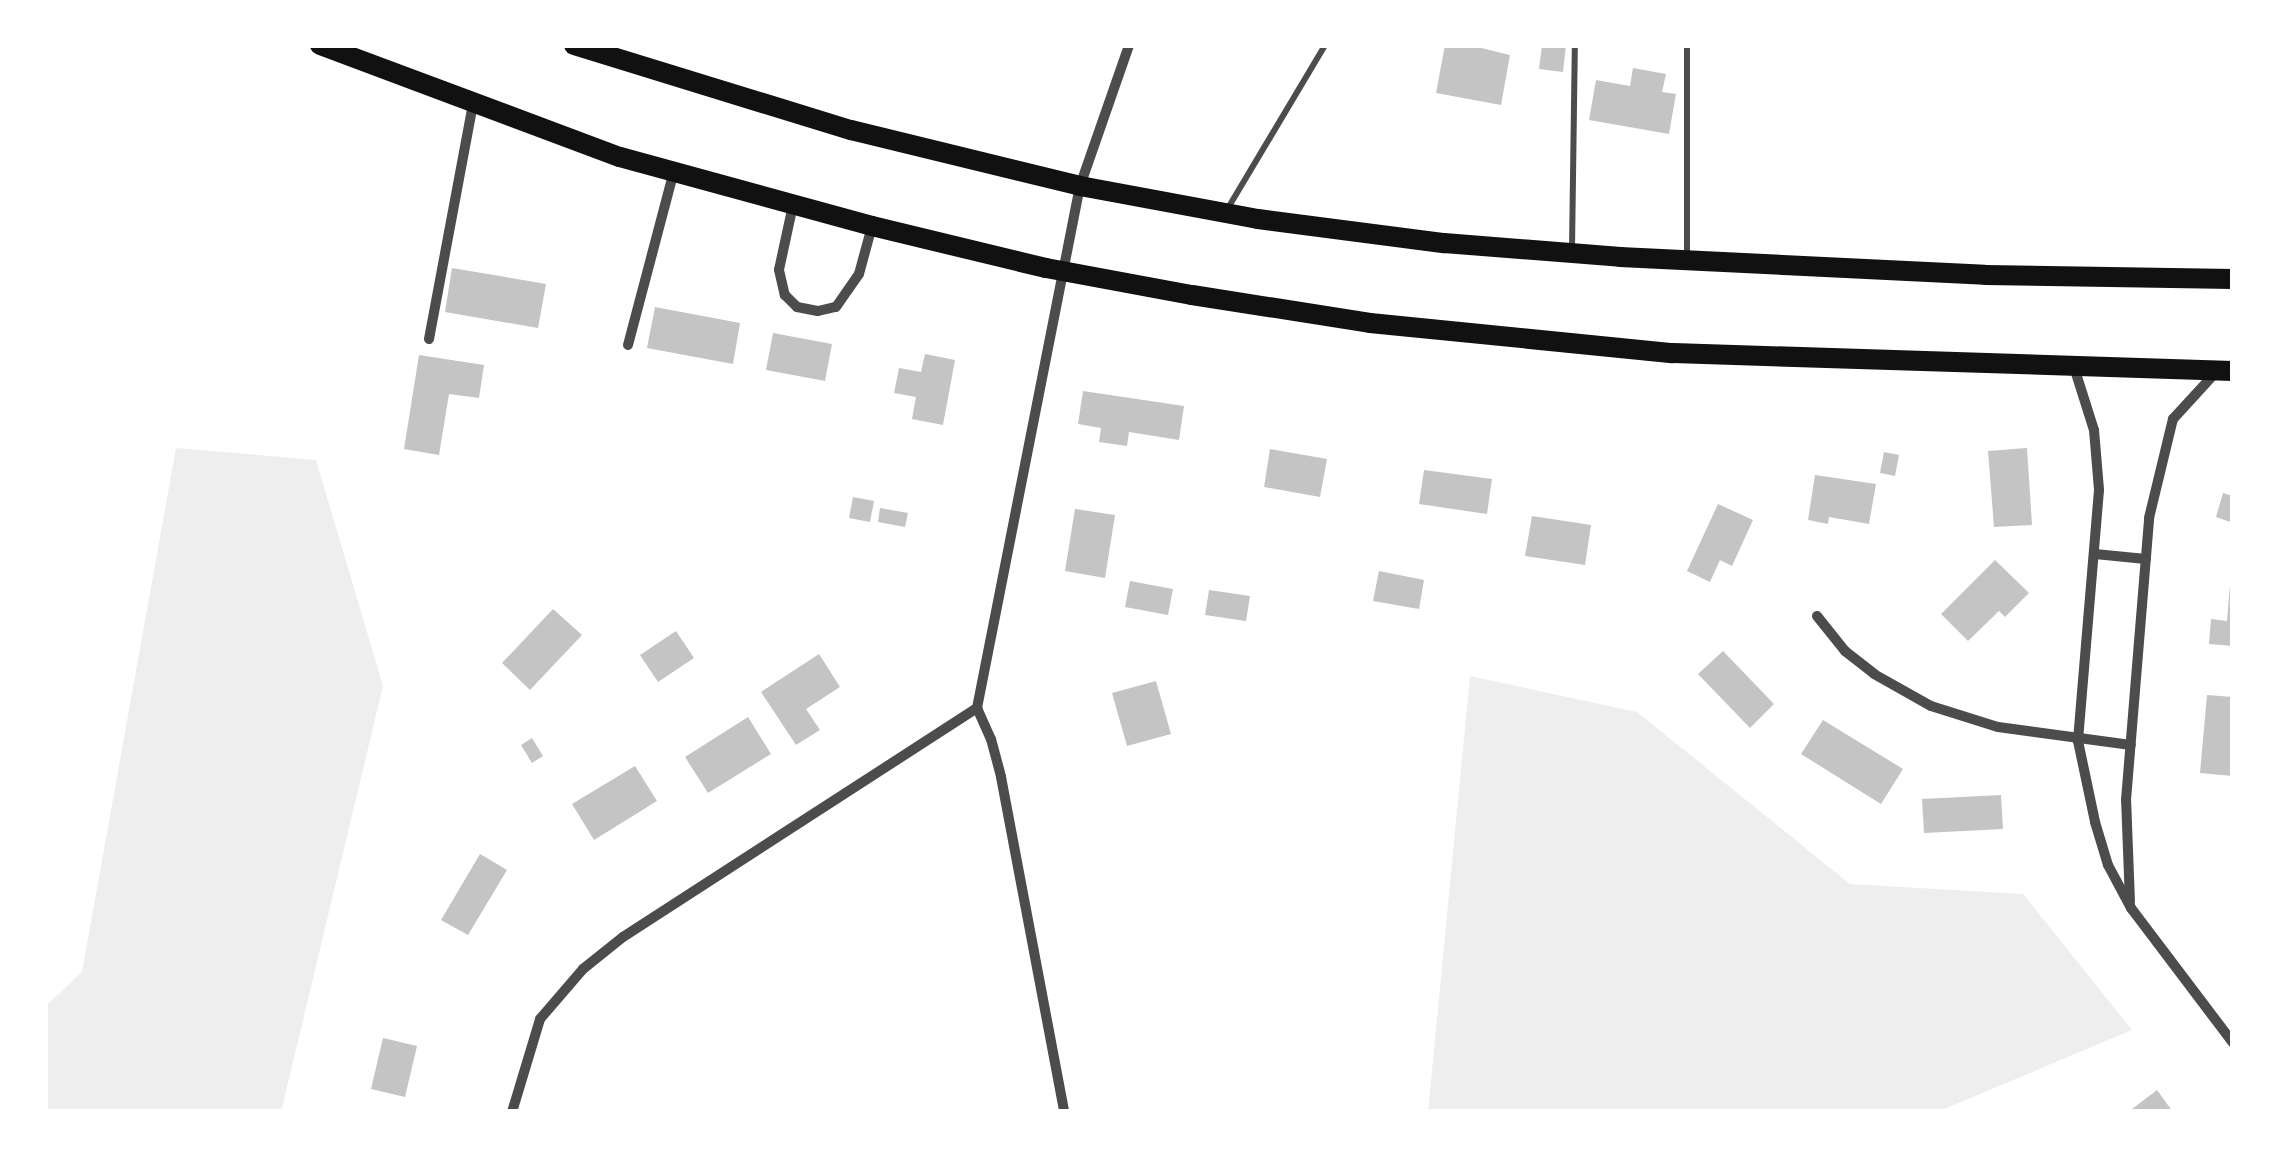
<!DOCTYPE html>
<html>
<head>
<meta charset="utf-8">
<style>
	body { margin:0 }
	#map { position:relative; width:2278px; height:1157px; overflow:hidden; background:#fff; font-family:"Fira Sans",sans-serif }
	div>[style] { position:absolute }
	.green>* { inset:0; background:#eee }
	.building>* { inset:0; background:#c4c4c4 }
	.service>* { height:6px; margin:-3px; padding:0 3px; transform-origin:3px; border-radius:3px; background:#4c4c4c }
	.minor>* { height:10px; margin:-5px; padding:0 5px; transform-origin:5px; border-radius:5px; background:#4c4c4c }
	.trunk>* { height:20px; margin:-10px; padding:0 10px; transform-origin:10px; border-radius:10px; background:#111 }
	span { translate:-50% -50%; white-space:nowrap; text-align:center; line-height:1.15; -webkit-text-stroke:9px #fff; paint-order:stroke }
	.frame { position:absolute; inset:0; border:48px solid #fff; pointer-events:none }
</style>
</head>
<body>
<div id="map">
	<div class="green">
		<div style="clip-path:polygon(176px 448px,316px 460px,383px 686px,281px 1112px,45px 1112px,45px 1007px,82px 972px)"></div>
		<div style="clip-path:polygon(1470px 676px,1637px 712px,1850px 884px,2023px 894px,2132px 1030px,1937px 1112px,1428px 1112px)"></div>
	</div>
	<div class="building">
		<div style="clip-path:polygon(1445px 45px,1469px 45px,1510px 55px,1501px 105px,1436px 93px)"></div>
		<div style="clip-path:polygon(1542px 45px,1566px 45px,1563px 72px,1539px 69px)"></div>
		<div style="clip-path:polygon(1633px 68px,1666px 74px,1662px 92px,1676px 94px,1669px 134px,1589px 120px,1596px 80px,1630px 86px)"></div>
		<div style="clip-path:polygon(452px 268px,546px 284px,538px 328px,445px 312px)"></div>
		<div style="clip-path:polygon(655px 307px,740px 323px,733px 364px,647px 348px)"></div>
		<div style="clip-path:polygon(773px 333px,832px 344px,825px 381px,766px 370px)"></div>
		<div style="clip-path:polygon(925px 354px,955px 360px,943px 425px,912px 419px,916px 397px,894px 393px,899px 368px,921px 372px)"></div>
		<div style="clip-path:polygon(419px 355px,484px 365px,479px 398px,449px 394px,439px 455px,404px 449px)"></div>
		<div style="clip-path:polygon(1083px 391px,1184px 406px,1179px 440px,1129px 432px,1127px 446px,1099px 442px,1101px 428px,1078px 424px)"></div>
		<div style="clip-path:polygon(2027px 448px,2032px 525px,1994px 527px,1988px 451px)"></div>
		<div style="clip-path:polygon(1270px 449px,1327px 459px,1320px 497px,1264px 487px)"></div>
		<div style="clip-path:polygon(1884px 452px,1899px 455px,1895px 476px,1880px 473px)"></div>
		<div style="clip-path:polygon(1424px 470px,1492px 479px,1487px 514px,1419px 504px)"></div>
		<div style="clip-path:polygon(1815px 475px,1876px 484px,1869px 524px,1829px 517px,1828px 524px,1808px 520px)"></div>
		<div style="clip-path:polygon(2223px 493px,2233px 496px,2233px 523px,2216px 517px)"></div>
		<div style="clip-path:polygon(853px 497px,874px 501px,870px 522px,849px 518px)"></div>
		<div style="clip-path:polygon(1718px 504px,1753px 520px,1732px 566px,1720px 560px,1710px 582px,1687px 571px)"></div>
		<div style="clip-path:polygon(880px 508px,908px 513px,905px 527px,878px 522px)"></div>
		<div style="clip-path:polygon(1075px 509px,1115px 515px,1105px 578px,1065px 571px)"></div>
		<div style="clip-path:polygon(1532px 516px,1591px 525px,1585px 565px,1525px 556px)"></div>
		<div style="clip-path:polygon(1995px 560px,2029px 593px,2005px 617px,1999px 611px,1968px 641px,1941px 614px)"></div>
		<div style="clip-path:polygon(1379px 571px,1424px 580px,1419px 609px,1373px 601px)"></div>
		<div style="clip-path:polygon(1130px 581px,1173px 589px,1168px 615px,1125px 607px)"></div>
		<div style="clip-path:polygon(2230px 585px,2233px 646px,2209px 644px,2211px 619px,2227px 621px)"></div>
		<div style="clip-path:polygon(1209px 590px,1250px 596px,1246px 621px,1205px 615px)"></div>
		<div style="clip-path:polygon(553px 609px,582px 635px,530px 690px,502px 663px)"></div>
		<div style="clip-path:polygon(676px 631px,694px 658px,658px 682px,640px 655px)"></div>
		<div style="clip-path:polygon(1723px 651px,1774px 704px,1750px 728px,1698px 674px)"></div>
		<div style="clip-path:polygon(819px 654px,840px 687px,806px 709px,820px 730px,796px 745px,761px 692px)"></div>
		<div style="clip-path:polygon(1156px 681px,1171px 734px,1127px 746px,1112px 693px)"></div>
		<div style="clip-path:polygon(2207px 695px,2233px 697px,2233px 776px,2200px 773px)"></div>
		<div style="clip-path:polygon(748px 717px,771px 754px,708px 793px,685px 757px)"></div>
		<div style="clip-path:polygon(1823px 720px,1903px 769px,1881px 804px,1801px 754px)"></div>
		<div style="clip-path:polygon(532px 738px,543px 756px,532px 763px,521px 745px)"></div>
		<div style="clip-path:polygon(635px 766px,657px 801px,594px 840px,572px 804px)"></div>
		<div style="clip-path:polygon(2001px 795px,2003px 829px,1924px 833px,1922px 799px)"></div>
		<div style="clip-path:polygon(480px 854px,507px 870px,468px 935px,441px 920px)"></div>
		<div style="clip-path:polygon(383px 1038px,417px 1046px,405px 1097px,371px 1089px)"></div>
		<div style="clip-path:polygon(2157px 1090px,2173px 1112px,2128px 1112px)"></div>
	</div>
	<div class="service">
		<div style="left:1228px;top:208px;width:190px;rotate:-59.2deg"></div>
		<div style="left:1572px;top:249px;width:204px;rotate:-89.2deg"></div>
		<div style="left:1687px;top:255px;width:210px;rotate:-90deg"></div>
	</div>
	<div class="minor">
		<div style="left:793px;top:205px;width:66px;rotate:102.2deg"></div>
		<div style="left:779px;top:270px;width:26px;rotate:77deg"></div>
		<div style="left:785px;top:295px;width:17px;rotate:45deg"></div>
		<div style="left:797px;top:307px;width:21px;rotate:11deg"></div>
		<div style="left:818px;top:311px;width:18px;rotate:-13deg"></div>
		<div style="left:836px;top:307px;width:40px;rotate:-55.1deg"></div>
		<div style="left:859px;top:274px;width:50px;rotate:-74.8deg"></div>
		<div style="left:429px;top:339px;width:240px;rotate:-79.4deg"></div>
		<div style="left:628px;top:345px;width:180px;rotate:-75.2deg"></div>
		<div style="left:2074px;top:367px;width:66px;rotate:72.4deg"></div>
		<div style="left:2094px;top:430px;width:60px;rotate:85.2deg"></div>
		<div style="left:2099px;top:490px;width:252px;rotate:94.8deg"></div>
		<div style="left:2078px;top:741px;width:83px;rotate:78.1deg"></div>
		<div style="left:2095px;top:822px;width:45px;rotate:73.2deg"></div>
		<div style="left:2108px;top:865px;width:49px;rotate:61.9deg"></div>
		<div style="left:2131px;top:908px;width:169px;rotate:52.9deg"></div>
		<div style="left:2095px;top:554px;width:51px;rotate:5.6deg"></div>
		<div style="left:1817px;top:616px;width:45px;rotate:51.3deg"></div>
		<div style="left:1845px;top:651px;width:37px;rotate:38deg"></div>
		<div style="left:1874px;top:674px;width:65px;rotate:29.3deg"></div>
		<div style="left:1931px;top:706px;width:70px;rotate:17.4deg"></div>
		<div style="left:1998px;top:727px;width:134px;rotate:7.7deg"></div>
		<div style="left:977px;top:708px;width:34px;rotate:66deg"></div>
		<div style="left:991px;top:739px;width:39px;rotate:75deg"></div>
		<div style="left:1001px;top:777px;width:341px;rotate:79.3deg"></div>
		<div style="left:2130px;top:902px;width:102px;rotate:-92.2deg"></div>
		<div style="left:2126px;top:800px;width:283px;rotate:-85.3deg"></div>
		<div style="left:2149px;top:518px;width:102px;rotate:-76.4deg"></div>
		<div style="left:2173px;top:419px;width:65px;rotate:-47.5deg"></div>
		<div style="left:512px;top:1112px;width:97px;rotate:-73.2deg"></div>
		<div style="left:540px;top:1019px;width:66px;rotate:-49.3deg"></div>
		<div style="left:583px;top:969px;width:51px;rotate:-38.7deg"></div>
		<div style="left:623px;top:937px;width:422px;rotate:-32.9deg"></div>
		<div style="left:977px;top:708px;width:532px;rotate:-78.84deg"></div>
		<div style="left:1080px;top:186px;width:149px;rotate:-70.8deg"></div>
	</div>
	<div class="trunk">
		<div style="left:320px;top:45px;width:320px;rotate:20.5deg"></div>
		<div style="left:620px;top:157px;width:261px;rotate:15.3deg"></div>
		<div style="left:872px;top:226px;width:179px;rotate:13.6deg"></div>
		<div style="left:1046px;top:268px;width:148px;rotate:10.5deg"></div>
		<div style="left:1192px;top:295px;width:180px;rotate:8.9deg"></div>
		<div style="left:1370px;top:323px;width:304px;rotate:5.7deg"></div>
		<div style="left:1673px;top:353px;width:560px;rotate:1.84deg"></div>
		<div style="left:574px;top:45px;width:290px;rotate:17.1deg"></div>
		<div style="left:851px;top:130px;width:236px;rotate:13.7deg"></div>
		<div style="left:1080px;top:186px;width:181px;rotate:10.5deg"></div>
		<div style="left:1258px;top:219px;width:188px;rotate:7.4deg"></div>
		<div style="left:1444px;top:243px;width:177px;rotate:4.5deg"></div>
		<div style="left:1620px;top:257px;width:365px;rotate:2.8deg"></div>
		<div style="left:1985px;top:275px;width:248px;rotate:0.9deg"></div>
	</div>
	<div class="frame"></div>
</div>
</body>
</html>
